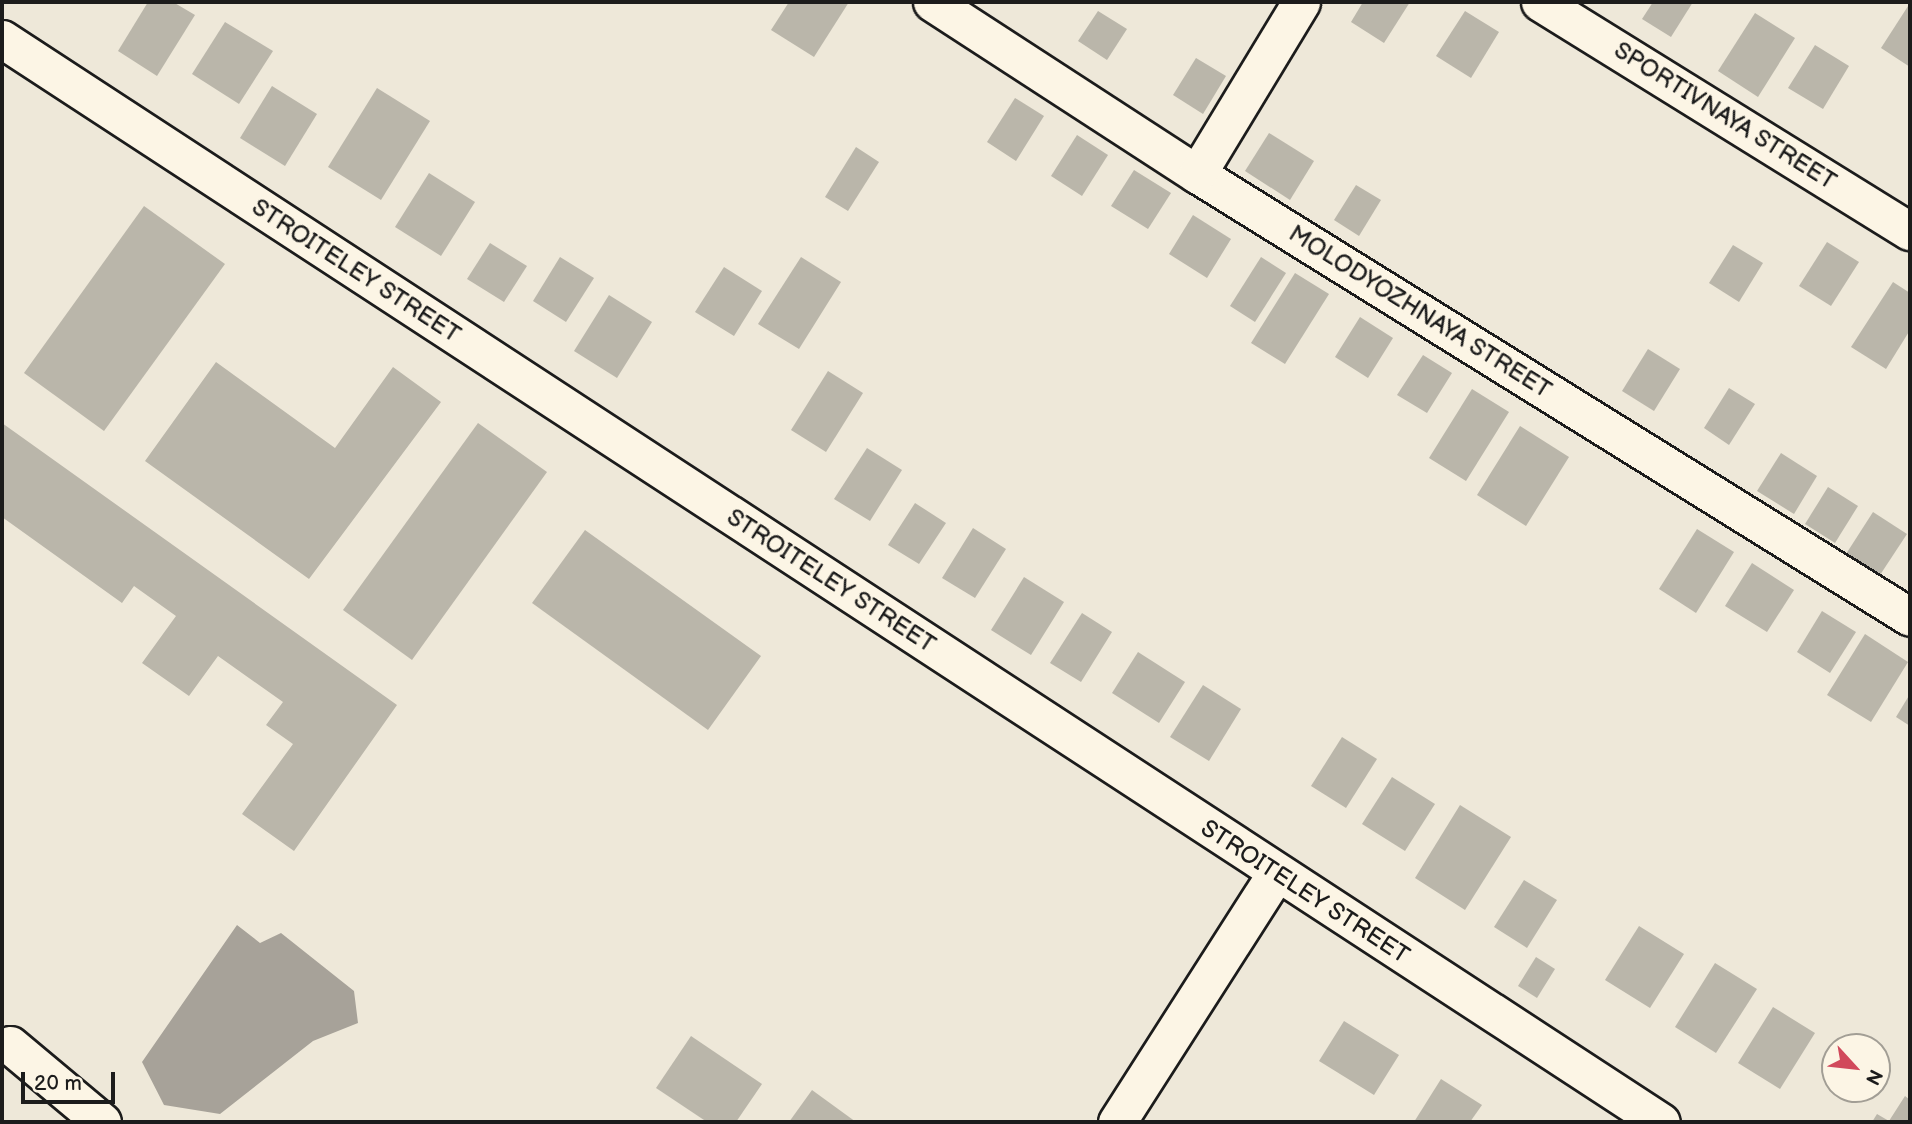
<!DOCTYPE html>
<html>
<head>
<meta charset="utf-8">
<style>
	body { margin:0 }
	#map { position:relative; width:1912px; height:1124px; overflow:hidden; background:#eee8d9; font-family:"Balsamiq Sans",sans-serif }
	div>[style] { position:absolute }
	.water>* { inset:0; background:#a7a299 }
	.building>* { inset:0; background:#bab6aa }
	.roads { filter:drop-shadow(2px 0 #1c1c1c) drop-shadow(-2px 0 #1c1c1c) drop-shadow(0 2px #1c1c1c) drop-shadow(0 -2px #1c1c1c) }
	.minor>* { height:37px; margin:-18.5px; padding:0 18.5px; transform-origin:18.5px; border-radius:18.5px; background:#fcf5e5 }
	span { translate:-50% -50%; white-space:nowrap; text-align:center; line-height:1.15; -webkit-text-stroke:5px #fcf5e5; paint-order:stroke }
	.street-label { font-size:24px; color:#1c1c1c }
	.frame { position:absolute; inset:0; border:4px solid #1c1c1c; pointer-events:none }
	.north { position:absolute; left:1821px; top:1033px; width:70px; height:70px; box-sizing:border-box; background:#fcf5e5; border:2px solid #a29e95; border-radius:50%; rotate:117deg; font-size:19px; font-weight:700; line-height:28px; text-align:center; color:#1c1c1c }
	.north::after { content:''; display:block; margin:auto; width:24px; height:32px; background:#d1495b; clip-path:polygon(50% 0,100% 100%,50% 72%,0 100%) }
	.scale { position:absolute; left:21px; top:1072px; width:94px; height:32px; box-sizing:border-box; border:4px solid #1c1c1c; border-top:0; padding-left:9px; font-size:21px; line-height:24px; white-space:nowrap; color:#1c1c1c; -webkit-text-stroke:5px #fcf5e5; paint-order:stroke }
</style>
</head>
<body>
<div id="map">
	<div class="water">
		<div style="clip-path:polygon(237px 925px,260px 943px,281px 933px,354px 991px,358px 1023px,313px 1041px,220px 1114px,164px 1105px,142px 1062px)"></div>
	</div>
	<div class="building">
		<div style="clip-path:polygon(148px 2px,173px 2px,195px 15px,157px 76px,118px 51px)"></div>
		<div style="clip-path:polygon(789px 2px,849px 2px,814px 57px,771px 30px)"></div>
		<div style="clip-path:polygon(1363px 2px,1410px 2px,1384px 43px,1351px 22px)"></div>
		<div style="clip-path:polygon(1653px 2px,1693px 2px,1671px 37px,1642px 19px)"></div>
		<div style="clip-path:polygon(1910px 3px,1910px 67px,1881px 48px)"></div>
		<div style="clip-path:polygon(1098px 11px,1127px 29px,1107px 60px,1078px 41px)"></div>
		<div style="clip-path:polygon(1465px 11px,1499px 32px,1471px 78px,1436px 56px)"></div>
		<div style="clip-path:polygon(1755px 13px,1795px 38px,1758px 97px,1718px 71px)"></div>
		<div style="clip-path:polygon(225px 22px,273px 51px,239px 104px,192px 74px)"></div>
		<div style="clip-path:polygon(1815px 45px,1849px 66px,1823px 109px,1788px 88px)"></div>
		<div style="clip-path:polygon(1196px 58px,1226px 76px,1203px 114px,1173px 95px)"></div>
		<div style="clip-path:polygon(272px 86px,317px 114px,285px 166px,240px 138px)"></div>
		<div style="clip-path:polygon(377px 88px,430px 121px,381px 200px,328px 167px)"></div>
		<div style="clip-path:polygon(1015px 98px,1044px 116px,1016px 161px,987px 142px)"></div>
		<div style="clip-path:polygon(1269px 133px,1314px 161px,1290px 200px,1245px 171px)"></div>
		<div style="clip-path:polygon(1077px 135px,1108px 155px,1082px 196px,1051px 176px)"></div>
		<div style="clip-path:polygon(856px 147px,879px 162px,848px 211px,825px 197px)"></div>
		<div style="clip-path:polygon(1134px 170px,1171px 193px,1148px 229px,1111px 206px)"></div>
		<div style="clip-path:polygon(429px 173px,475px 202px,441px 256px,395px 227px)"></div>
		<div style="clip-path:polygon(1356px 185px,1381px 200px,1359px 236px,1334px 220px)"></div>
		<div style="clip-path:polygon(144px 206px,225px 264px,104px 431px,24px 373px)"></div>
		<div style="clip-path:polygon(1193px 215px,1231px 239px,1207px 278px,1169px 254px)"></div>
		<div style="clip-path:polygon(1827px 242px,1859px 262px,1831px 306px,1799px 286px)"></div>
		<div style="clip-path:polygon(490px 243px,527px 266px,504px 302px,467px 279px)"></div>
		<div style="clip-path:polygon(1733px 245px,1763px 263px,1739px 302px,1709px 283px)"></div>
		<div style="clip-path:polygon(560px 257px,594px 278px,566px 322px,533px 301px)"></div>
		<div style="clip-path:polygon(801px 257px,841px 282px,799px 349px,758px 324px)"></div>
		<div style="clip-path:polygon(1261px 257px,1286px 273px,1255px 322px,1230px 306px)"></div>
		<div style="clip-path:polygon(724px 267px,762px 291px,734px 336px,695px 312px)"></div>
		<div style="clip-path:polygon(1295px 273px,1329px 294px,1285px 364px,1251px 343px)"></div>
		<div style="clip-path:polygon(1893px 282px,1910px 293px,1910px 330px,1886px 369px,1851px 347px)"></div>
		<div style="clip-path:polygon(609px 295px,652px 322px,617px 378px,574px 351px)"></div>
		<div style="clip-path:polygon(1360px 317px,1393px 338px,1368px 378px,1335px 357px)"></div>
		<div style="clip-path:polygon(1648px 349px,1680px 369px,1654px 411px,1622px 391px)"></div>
		<div style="clip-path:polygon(1423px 355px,1452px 373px,1427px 413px,1397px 395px)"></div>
		<div style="clip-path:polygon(216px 362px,335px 448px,393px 367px,441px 402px,309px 579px,145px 461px)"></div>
		<div style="clip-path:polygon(828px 371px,863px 393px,826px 452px,791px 430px)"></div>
		<div style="clip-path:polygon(1729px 388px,1755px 404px,1729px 445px,1704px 428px)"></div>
		<div style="clip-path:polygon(1472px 389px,1509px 412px,1466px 481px,1429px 458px)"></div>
		<div style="clip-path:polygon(2px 423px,397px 705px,294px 851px,242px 814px,293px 744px,266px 725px,283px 702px,218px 656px,189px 696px,142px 663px,176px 616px,134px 586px,122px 603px,2px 517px)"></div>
		<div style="clip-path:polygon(478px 423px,547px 472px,412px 660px,343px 610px)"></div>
		<div style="clip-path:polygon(1520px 426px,1569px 457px,1526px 526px,1477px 495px)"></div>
		<div style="clip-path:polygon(867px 448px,902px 470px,870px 521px,834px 499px)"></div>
		<div style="clip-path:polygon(1781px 453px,1817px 476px,1794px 514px,1757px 491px)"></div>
		<div style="clip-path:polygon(1828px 487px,1858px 506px,1835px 543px,1805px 524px)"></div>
		<div style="clip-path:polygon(915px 503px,946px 523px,919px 564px,888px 545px)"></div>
		<div style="clip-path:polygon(1873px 512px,1907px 534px,1880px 575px,1846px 554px)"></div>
		<div style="clip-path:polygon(973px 528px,1006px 549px,975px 598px,942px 578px)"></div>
		<div style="clip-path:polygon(1697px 529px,1734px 552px,1696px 613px,1659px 589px)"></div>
		<div style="clip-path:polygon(585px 530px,761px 656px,708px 730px,532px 603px)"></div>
		<div style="clip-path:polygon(1752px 563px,1794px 590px,1767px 632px,1725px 606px)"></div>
		<div style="clip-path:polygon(1024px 577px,1064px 602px,1031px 655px,991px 630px)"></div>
		<div style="clip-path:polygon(1822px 611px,1856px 632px,1830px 673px,1797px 652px)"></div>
		<div style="clip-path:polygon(1082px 613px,1112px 632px,1081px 682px,1050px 663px)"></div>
		<div style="clip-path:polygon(1865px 634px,1908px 662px,1871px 722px,1827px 695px)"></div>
		<div style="clip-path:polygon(1138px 652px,1185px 682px,1159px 723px,1112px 693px)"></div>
		<div style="clip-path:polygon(1203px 685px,1241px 709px,1209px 761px,1170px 737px)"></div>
		<div style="clip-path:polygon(1910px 694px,1910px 726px,1896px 717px)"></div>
		<div style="clip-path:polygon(1342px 737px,1377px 759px,1346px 808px,1311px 786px)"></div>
		<div style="clip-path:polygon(1392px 777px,1435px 804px,1405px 851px,1362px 824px)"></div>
		<div style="clip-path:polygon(1460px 805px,1511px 837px,1465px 910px,1415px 878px)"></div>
		<div style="clip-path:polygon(1524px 880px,1557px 900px,1527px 948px,1494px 927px)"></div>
		<div style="clip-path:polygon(1639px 926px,1684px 954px,1650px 1008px,1605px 980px)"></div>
		<div style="clip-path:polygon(1536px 957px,1555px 969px,1537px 998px,1518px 986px)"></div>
		<div style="clip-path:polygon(1715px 963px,1757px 989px,1716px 1053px,1675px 1027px)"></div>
		<div style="clip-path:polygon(1773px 1007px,1815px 1033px,1780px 1089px,1738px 1063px)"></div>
		<div style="clip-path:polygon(1344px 1021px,1399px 1055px,1374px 1095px,1319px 1061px)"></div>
		<div style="clip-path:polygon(691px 1036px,762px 1084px,736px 1122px,707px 1122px,656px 1088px)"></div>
		<div style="clip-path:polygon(1441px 1079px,1482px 1105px,1470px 1122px,1414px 1122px)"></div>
		<div style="clip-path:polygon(812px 1090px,856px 1122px,789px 1122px)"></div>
		<div style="clip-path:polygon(1905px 1096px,1910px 1100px,1910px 1122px,1872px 1122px,1877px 1114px,1889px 1121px)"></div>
	</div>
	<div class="roads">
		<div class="minor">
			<div style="left:932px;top:2px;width:316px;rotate:33deg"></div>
			<div style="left:1197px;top:174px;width:839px;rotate:31.85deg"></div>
			<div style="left:1540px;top:2px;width:435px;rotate:31.8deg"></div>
			<div style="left:2px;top:39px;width:1981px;rotate:33.14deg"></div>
			<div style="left:1197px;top:174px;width:201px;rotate:-58.8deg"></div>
			<div style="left:10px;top:1045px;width:120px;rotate:39.9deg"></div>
			<div style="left:1117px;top:1122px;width:295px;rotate:-57.4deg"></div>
		</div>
	</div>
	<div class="street-label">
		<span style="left:1725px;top:116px;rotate:32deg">SPORTIVNAYA STREET</span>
		<span style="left:356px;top:271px;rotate:33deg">STROITELEY STREET</span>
		<span style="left:1420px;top:312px;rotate:32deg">MOLODYOZHNAYA STREET</span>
		<span style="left:831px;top:581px;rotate:33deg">STROITELEY STREET</span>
		<span style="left:1305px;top:892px;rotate:33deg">STROITELEY STREET</span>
	</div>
	<div class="frame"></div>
	<div class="north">N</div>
	<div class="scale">20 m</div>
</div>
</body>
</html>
